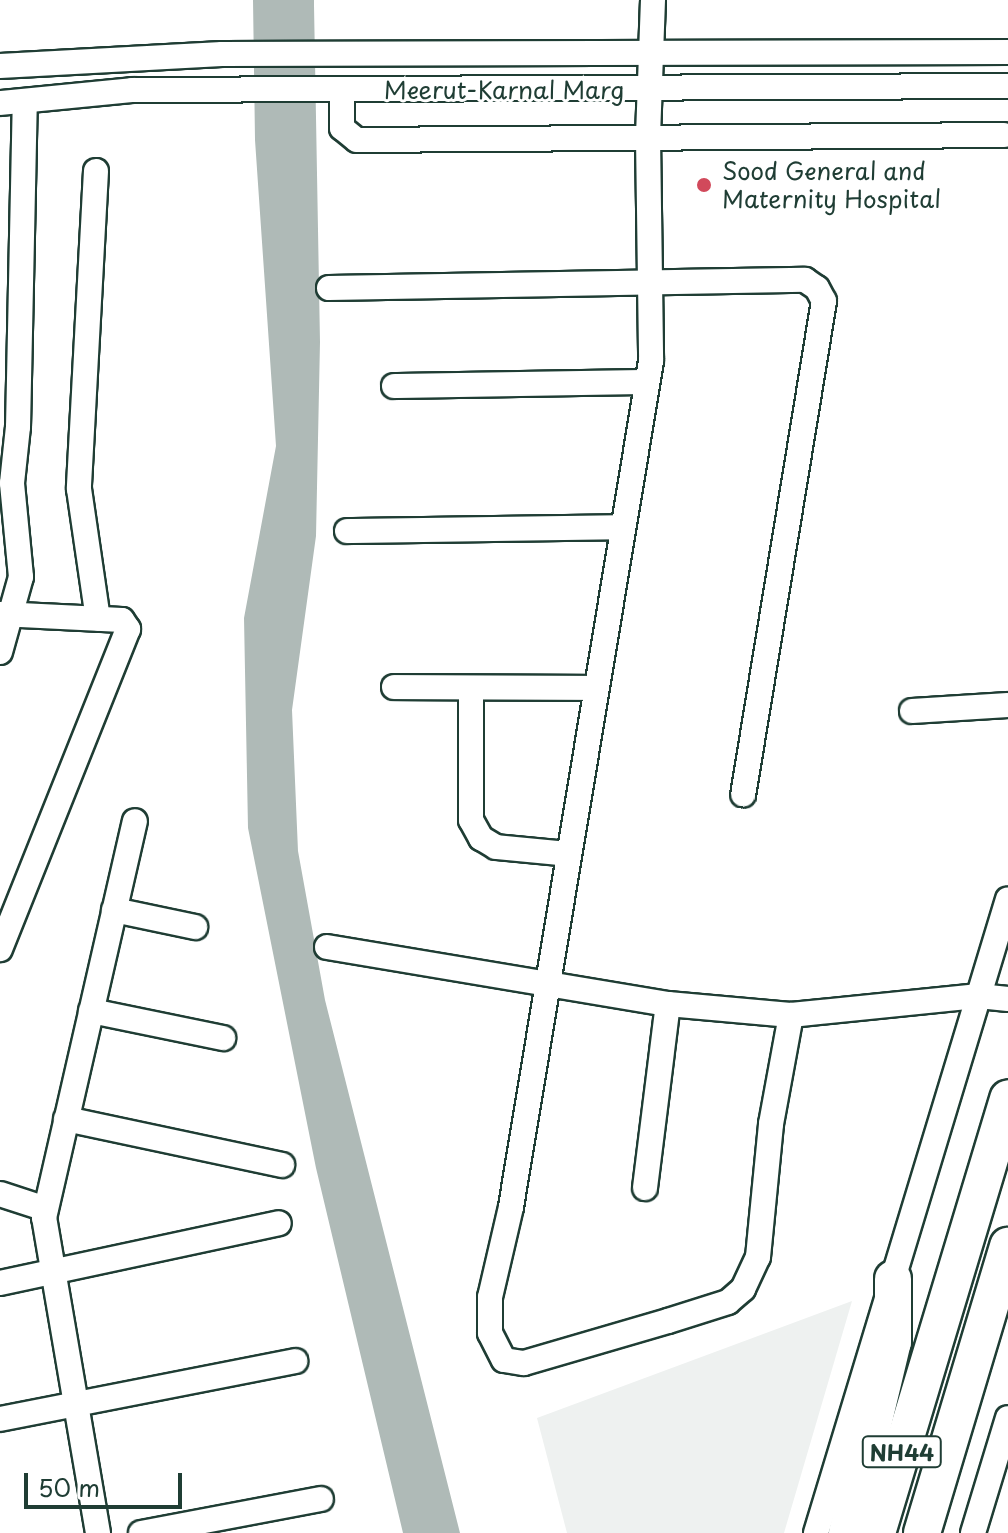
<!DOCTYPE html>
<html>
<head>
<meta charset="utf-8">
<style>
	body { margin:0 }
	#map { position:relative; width:1008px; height:1533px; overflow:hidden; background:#fff; font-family:"Playpen Sans",sans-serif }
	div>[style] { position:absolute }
	.built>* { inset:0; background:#eef1f0 }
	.water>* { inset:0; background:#afbab7 }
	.roads { filter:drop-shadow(2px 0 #1f3d34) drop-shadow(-2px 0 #1f3d34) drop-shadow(0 2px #1f3d34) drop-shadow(0 -2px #1f3d34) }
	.minor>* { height:24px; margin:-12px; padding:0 12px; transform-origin:12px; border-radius:12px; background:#fff }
	.highway>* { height:36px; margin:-18px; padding:0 18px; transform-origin:18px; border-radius:18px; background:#fff }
	.dots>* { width:22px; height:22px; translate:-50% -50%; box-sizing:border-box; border:4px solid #fff; border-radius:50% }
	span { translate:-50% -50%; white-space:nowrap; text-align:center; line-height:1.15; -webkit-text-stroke:6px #fff; paint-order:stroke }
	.shield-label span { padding:2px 6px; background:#fff; border:2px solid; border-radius:6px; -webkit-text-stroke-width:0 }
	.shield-label { font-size:22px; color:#1f3d34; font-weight:700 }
	.street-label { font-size:24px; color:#1f3d34 }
	.poi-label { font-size:24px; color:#1f3d34 }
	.left { translate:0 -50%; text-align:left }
	.scale { position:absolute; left:24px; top:1473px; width:158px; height:36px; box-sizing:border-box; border:4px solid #1f3d34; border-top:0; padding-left:10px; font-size:24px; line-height:28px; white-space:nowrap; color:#1f3d34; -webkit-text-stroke:6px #fff; paint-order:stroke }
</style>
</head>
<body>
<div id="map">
	<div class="built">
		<div style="clip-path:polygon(852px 1301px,784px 1533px,567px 1533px,537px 1418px)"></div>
	</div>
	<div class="water">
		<div style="clip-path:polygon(253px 0,314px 0,314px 5px,320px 342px,316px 536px,292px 710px,298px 851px,325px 1000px,460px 1533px,403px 1533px,316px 1168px,248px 828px,244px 618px,276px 446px,255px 140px)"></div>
	</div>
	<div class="roads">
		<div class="minor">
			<div style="left:653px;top:0;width:137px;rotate:92.1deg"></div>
			<div style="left:648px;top:137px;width:224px;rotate:89.2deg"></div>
			<div style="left:651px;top:361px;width:858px;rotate:99.4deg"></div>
			<div style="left:511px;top:1207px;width:92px;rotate:103.1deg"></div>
			<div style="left:490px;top:1297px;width:36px;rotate:90deg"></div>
			<div style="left:490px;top:1333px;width:30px;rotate:63deg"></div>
			<div style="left:504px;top:1360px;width:20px;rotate:9deg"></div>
			<div style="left:524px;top:1363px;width:150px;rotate:-16.3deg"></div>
			<div style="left:668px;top:1321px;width:63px;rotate:-17.6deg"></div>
			<div style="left:728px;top:1302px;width:20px;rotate:-41deg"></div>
			<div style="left:743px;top:1289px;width:35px;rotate:-65deg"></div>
			<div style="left:758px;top:1257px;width:134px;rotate:-84.4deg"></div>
			<div style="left:771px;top:1124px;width:111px;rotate:-79.6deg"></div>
			<div style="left:0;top:66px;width:222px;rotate:-3.1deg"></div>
			<div style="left:222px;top:54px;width:786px;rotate:-0.15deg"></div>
			<div style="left:342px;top:90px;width:38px;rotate:90deg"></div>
			<div style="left:342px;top:128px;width:19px;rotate:39deg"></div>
			<div style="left:357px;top:140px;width:647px;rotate:-0.44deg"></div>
			<div style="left:0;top:103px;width:133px;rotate:-5.6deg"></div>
			<div style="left:132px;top:90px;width:876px;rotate:-0.26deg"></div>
			<div style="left:96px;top:171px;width:318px;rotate:93.1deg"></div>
			<div style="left:79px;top:489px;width:131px;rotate:81.7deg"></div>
			<div style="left:329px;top:288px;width:476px;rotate:-1deg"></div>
			<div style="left:805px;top:280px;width:14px;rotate:34deg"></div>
			<div style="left:817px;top:288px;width:15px;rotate:62deg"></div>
			<div style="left:824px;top:301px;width:500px;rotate:99.3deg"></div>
			<div style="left:394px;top:386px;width:252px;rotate:-0.9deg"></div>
			<div style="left:347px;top:531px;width:276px;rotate:-0.8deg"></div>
			<div style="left:0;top:614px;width:122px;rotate:2.8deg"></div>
			<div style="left:122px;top:620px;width:11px;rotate:56deg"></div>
			<div style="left:128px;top:629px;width:345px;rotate:111.8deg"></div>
			<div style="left:0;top:652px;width:78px;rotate:-74.4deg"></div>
			<div style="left:21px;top:577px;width:94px;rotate:-95.5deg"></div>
			<div style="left:12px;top:483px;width:56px;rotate:-83.9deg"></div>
			<div style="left:18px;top:427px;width:326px;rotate:-88.8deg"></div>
			<div style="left:394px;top:687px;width:202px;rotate:0.3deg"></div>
			<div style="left:471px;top:691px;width:129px;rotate:90deg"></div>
			<div style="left:471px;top:820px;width:21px;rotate:61deg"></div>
			<div style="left:481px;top:838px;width:17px;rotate:31deg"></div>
			<div style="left:496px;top:847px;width:73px;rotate:5.5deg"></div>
			<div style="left:912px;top:711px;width:96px;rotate:-3.6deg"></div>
			<div style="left:114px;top:910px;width:83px;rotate:11.9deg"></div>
			<div style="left:327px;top:947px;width:346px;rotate:9.5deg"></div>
			<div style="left:668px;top:1004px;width:123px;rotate:5.1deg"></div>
			<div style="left:791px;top:1015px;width:189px;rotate:-5.8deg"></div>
			<div style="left:979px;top:996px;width:29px;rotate:6deg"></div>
			<div style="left:91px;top:1011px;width:135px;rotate:11.6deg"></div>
			<div style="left:66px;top:1119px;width:221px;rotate:12deg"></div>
			<div style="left:645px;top:1188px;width:185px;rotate:-82.9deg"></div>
			<div style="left:0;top:1194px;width:48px;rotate:18.1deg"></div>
			<div style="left:0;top:1283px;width:285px;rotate:-12.1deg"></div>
			<div style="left:0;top:1419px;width:301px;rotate:-11.1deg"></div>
			<div style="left:98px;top:1533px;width:320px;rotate:-99.7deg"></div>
			<div style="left:44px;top:1218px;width:407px;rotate:-77.1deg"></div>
			<div style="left:141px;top:1533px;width:183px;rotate:-10.7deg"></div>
			<div style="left:816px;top:1533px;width:662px;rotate:-73.15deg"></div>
			<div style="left:973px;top:1533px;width:120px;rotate:-73.1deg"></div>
		</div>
		<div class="highway">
			<div style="left:847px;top:1533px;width:196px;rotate:-76.5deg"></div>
			<div style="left:893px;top:1342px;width:63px;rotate:-90deg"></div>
			<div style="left:877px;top:1533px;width:454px;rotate:-73.2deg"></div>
			<div style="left:922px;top:1533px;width:300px;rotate:-73.3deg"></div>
		</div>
	</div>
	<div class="dots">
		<div style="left:704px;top:185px;background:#d1495b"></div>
	</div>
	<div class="shield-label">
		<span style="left:902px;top:1452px">NH44</span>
	</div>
	<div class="street-label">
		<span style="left:504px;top:90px">Meerut-Karnal Marg</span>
	</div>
	<div class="poi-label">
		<span class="left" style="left:722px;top:185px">Sood General and<br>Maternity Hospital</span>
	</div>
	<div class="scale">50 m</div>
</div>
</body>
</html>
